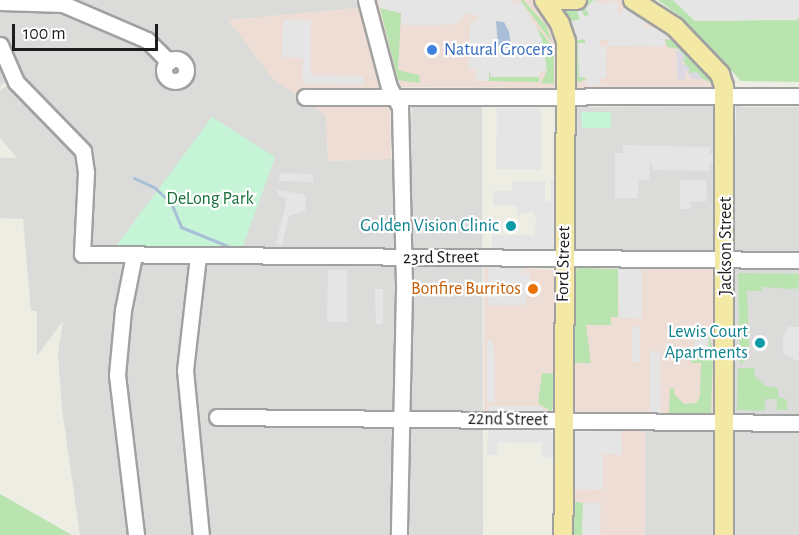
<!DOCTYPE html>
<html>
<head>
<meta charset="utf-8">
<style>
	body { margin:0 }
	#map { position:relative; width:799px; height:535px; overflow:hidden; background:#eeede4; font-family:"Alegreya Sans",sans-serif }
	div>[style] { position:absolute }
	.residential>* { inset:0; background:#dbdbda }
	.commercial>* { inset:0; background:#edddd5 }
	.grass>* { inset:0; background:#b9e3af }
	.park>* { inset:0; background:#c5f4d6 }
	.parking>* { inset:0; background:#e5e5e5 }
	.plaza>* { inset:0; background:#dcd9e3 }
	.water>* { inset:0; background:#a9bfd7 }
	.stream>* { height:3px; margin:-1.5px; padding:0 1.5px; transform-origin:1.5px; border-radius:1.5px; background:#a9bfd7 }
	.roads { filter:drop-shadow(2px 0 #a1a1a1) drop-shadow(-2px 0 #a1a1a1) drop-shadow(0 2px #a1a1a1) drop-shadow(0 -2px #a1a1a1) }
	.minor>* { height:15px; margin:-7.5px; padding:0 7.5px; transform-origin:7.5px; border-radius:7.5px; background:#fff }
	.minor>.ring { margin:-7.5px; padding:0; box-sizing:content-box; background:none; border:15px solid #fff; border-radius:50% }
	.major>* { height:18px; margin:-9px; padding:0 9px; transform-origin:9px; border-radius:9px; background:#f3e8a4 }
	.dots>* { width:16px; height:16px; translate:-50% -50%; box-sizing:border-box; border:3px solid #fff; border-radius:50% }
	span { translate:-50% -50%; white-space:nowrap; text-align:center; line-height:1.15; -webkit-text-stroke:4.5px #fff; paint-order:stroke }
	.shop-label { font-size:18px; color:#366cbe }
	.left { translate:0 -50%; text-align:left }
	.park-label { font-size:18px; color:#167138 }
	.culture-label { font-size:18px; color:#0d838f }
	.right { translate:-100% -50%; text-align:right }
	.street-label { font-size:18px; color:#1d1d1d }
	.food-label { font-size:18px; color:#c56008 }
	.scale { position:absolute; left:12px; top:24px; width:146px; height:27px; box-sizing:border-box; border:3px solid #1d1d1d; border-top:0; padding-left:8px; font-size:18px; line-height:21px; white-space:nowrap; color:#1d1d1d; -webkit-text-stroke:4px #fff; paint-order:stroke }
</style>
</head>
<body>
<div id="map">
	<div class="residential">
		<div style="clip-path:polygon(0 0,356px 0,358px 8px,229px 20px,273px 79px,326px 115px,328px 161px,409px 158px,412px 105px,482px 106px,483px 535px,80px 535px,62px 409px,58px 354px,63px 321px,37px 356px,37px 311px,31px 311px,23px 219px,0 218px,0 158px,17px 158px,0 138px,0 90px,7px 86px,5px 82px,0 86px)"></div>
		<div style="clip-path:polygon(718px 102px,720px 252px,574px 250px,575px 107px,711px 106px)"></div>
		<div style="clip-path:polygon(736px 103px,742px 107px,799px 107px,799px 253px,736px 255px,733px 252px)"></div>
		<div style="clip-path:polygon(735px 266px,799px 269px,799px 416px,733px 416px)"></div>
		<div style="clip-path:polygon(717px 428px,716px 535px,645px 535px,645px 430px)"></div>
		<div style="clip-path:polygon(740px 429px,799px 432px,799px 535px,731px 535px,732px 431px)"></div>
	</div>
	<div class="commercial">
		<div style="clip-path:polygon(372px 0,534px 0,556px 32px,559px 85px,553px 88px,398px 87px)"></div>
		<div style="clip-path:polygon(588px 0,623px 0,651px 16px,714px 77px,717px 90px,711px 87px,577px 88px,558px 8px)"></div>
		<div style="clip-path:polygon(358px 8px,390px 110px,391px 159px,328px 161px,326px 115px,273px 79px,228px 20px)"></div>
		<div style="clip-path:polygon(713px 266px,717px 266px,719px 413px,712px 417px,709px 414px,573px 413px,575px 268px)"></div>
		<div style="clip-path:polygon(484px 267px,556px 270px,554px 413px,484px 414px)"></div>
		<div style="clip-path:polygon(645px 430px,645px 535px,571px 535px,573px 432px)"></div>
	</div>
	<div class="grass">
		<div style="clip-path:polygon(523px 0,546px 25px,552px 42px,521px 1px,513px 3px)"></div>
		<div style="clip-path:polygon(588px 0,594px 0,586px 8px,589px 15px,585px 17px,581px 10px,581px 19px,572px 22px,577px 40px,585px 39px,586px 43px,578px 43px,579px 76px,587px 79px,578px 82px,572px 80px,561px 12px)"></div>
		<div style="clip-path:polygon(658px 0,673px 0,695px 21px,796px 20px,799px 13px,799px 82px,741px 81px,681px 17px)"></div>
		<div style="clip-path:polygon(380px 8px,401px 13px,398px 70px,419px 75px,420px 83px,398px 80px)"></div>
		<div style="clip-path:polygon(538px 28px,554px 49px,554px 84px,541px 83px,547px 71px)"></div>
		<div style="clip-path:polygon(665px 39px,678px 41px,717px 85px,689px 73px,679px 49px,667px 47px)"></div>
		<div style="clip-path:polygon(489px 70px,491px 77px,539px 77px,539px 82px,489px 81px)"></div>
		<div style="clip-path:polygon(578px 268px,618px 269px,618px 317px,611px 317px,611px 325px,586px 325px,591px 363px,574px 363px,574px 273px)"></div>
		<div style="clip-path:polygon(738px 273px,799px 274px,799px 286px,795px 289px,762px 287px,761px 291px,747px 291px,749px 347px,746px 347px,745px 361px,740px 364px)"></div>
		<div style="clip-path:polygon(709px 333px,713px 351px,711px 413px,669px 413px,670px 388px,674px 388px,674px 394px,684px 404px,696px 403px,700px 397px,701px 363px,691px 363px,691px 356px,697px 356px,698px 349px,708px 349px)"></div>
		<div style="clip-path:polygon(738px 368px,754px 368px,755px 376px,765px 386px,778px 388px,778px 397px,787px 400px,787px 410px,777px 410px,777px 399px,765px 399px,765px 411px,737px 410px)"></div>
		<div style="clip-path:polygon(542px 373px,555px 374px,552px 412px,538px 403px)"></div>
		<div style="clip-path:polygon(0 494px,72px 535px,0 535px)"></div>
		<div style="clip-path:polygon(573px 502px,583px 503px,582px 535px,573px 535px)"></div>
	</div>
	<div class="park">
		<div style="clip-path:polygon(581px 112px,611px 112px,611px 128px,582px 128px)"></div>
		<div style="clip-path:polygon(212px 117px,275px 157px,241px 252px,211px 247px,116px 246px)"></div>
	</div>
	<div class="parking">
		<div style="clip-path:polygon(378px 0,511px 0,515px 5px,521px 1px,542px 39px,547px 71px,540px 71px,539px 77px,491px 77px,489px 70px,489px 81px,476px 81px,476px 70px,469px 69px,470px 21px,478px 21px,477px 15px,466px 14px,456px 24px,442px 25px,401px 25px,401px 13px,380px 8px)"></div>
		<div style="clip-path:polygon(594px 0,605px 4px,612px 0,620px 5px,616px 11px,620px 14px,624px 7px,647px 21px,644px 27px,661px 27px,673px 39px,665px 39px,664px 47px,608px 46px,608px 39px,600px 40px,599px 46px,607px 47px,606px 78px,598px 78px,602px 86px,585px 85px,587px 77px,579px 77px,578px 43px,585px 43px,585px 39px,577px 40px,572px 21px,580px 19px,577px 11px,581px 10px,585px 17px,589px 15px,585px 8px)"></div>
		<div style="clip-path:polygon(673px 0,799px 0,799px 19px,695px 21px)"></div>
		<div style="clip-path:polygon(283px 20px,311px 20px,311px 75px,363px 76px,363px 85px,303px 84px,303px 58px,282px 57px)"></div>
		<div style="clip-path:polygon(497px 108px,541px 108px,541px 170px,496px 169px)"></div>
		<div style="clip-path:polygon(623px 145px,710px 147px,710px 154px,718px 154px,718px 164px,709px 164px,709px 171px,654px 170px,650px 162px,649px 180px,639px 180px,638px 198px,615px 198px,615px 153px,623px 153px)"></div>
		<div style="clip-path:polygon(279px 173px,313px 174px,313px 182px,279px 181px)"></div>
		<div style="clip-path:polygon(557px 179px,556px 250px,492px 250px,492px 235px,530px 235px,534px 238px,536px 218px,533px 211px,517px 215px,517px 206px,493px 206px,493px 191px,512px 191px,512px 181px,545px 181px,545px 201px,551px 202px,551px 180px)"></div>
		<div style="clip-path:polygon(680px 180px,706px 180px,707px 201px,690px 202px,691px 209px,680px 209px)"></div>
		<div style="clip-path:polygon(278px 190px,306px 195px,305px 211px,289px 216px,282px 245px,276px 243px,287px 198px,277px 195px)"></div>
		<div style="clip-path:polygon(488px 268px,522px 268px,522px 273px,530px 274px,530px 282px,526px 282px,526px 305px,488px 305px)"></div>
		<div style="clip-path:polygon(618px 269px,642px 270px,642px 319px,619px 318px)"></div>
		<div style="clip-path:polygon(328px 270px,347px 270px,347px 322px,327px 322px)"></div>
		<div style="clip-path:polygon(375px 289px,383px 289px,383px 324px,376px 324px)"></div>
		<div style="clip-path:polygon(632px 327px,640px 327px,640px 362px,632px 362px)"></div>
		<div style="clip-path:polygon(788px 327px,799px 327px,799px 362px,783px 353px,783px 337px)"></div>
		<div style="clip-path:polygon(695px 333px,709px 333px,708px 349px,698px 349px,697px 356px,673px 355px,673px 349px,694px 349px)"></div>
		<div style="clip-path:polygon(487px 340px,492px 340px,495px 357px,495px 403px,487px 403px)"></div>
		<div style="clip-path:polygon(650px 351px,660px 351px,661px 413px,650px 413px)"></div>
		<div style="clip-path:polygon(490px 406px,540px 406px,547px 412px,489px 411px)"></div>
		<div style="clip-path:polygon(488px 429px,549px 430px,556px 437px,556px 460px,542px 456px,542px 443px,498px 442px,497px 455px,487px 455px)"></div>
		<div style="clip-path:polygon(621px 431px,622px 455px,603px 454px,603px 490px,574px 489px,575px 432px)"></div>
		<div style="clip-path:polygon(583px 503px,601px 503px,600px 535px,582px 535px)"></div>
	</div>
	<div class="plaza">
		<div style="clip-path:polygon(677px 48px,685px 56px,682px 63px,689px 67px,689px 73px,697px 72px,703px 79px,692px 79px,685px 69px,685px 79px,677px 79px)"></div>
	</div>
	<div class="water">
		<div style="clip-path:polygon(496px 21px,504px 22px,509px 32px,512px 49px,498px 47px)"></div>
	</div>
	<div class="stream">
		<div style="left:134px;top:178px;width:23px;rotate:25deg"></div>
		<div style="left:155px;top:188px;width:22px;rotate:43deg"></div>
		<div style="left:171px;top:203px;width:26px;rotate:67deg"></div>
		<div style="left:181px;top:227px;width:58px;rotate:22.2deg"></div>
	</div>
	<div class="roads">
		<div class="minor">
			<div style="left:366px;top:0;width:90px;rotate:75.2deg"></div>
			<div style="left:389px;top:87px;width:23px;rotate:61deg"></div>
			<div style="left:400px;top:107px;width:183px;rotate:88.7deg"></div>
			<div style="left:404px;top:290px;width:245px;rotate:91.2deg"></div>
			<div style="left:0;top:2px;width:63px;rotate:1.8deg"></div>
			<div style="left:63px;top:4px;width:91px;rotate:23.2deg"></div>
			<div style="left:147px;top:40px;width:31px;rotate:45deg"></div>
			<div style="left:0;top:45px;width:40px;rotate:66.6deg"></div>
			<div style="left:16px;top:82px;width:96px;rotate:45.8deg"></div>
			<div style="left:83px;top:151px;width:21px;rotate:82deg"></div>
			<div style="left:86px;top:172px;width:82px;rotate:92.8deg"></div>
			<div style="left:82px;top:254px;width:717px;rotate:0.48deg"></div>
			<div class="ring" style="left:164px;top:59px;width:7px;height:7px"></div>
			<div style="left:305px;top:97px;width:494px;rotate:-0.1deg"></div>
			<div style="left:134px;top:255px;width:56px;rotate:101.3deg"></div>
			<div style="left:123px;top:310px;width:65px;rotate:95.3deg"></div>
			<div style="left:117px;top:375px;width:161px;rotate:83.2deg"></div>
			<div style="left:198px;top:256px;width:115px;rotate:96.5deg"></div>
			<div style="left:185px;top:370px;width:166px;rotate:84.5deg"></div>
			<div style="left:217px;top:417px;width:582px;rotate:0.59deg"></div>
		</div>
		<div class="major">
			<div style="left:544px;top:0;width:29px;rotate:56deg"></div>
			<div style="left:560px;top:24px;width:18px;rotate:71deg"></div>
			<div style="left:566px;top:41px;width:494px;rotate:90.3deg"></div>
			<div style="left:551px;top:0;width:26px"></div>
			<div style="left:633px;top:0;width:50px;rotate:32.7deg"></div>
			<div style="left:675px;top:27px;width:65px;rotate:46.2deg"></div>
			<div style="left:720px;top:74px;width:13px;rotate:72deg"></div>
			<div style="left:724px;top:86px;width:449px;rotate:90deg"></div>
		</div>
	</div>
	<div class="dots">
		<div style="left:432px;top:50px;background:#3f7fe0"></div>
		<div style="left:511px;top:226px;background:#0f9aa8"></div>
		<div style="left:533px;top:289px;background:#e8710a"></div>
		<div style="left:760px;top:343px;background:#0f9aa8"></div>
	</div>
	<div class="shop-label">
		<span class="left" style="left:444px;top:50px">Natural Grocers</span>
	</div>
	<div class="park-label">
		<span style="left:210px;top:199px">DeLong Park</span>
	</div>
	<div class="culture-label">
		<span class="right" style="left:499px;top:226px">Golden Vision Clinic</span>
		<span class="right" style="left:748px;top:343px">Lewis Court<br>Apartments</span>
	</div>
	<div class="street-label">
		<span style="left:726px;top:246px;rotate:-90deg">Jackson Street</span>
		<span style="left:441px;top:258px;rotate:-1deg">23rd Street</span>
		<span style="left:564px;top:264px;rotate:-89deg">Ford Street</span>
		<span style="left:508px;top:420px;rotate:1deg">22nd Street</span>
	</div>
	<div class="food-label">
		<span class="right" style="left:521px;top:289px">Bonfire Burritos</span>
	</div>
	<div class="scale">100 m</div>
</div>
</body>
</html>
